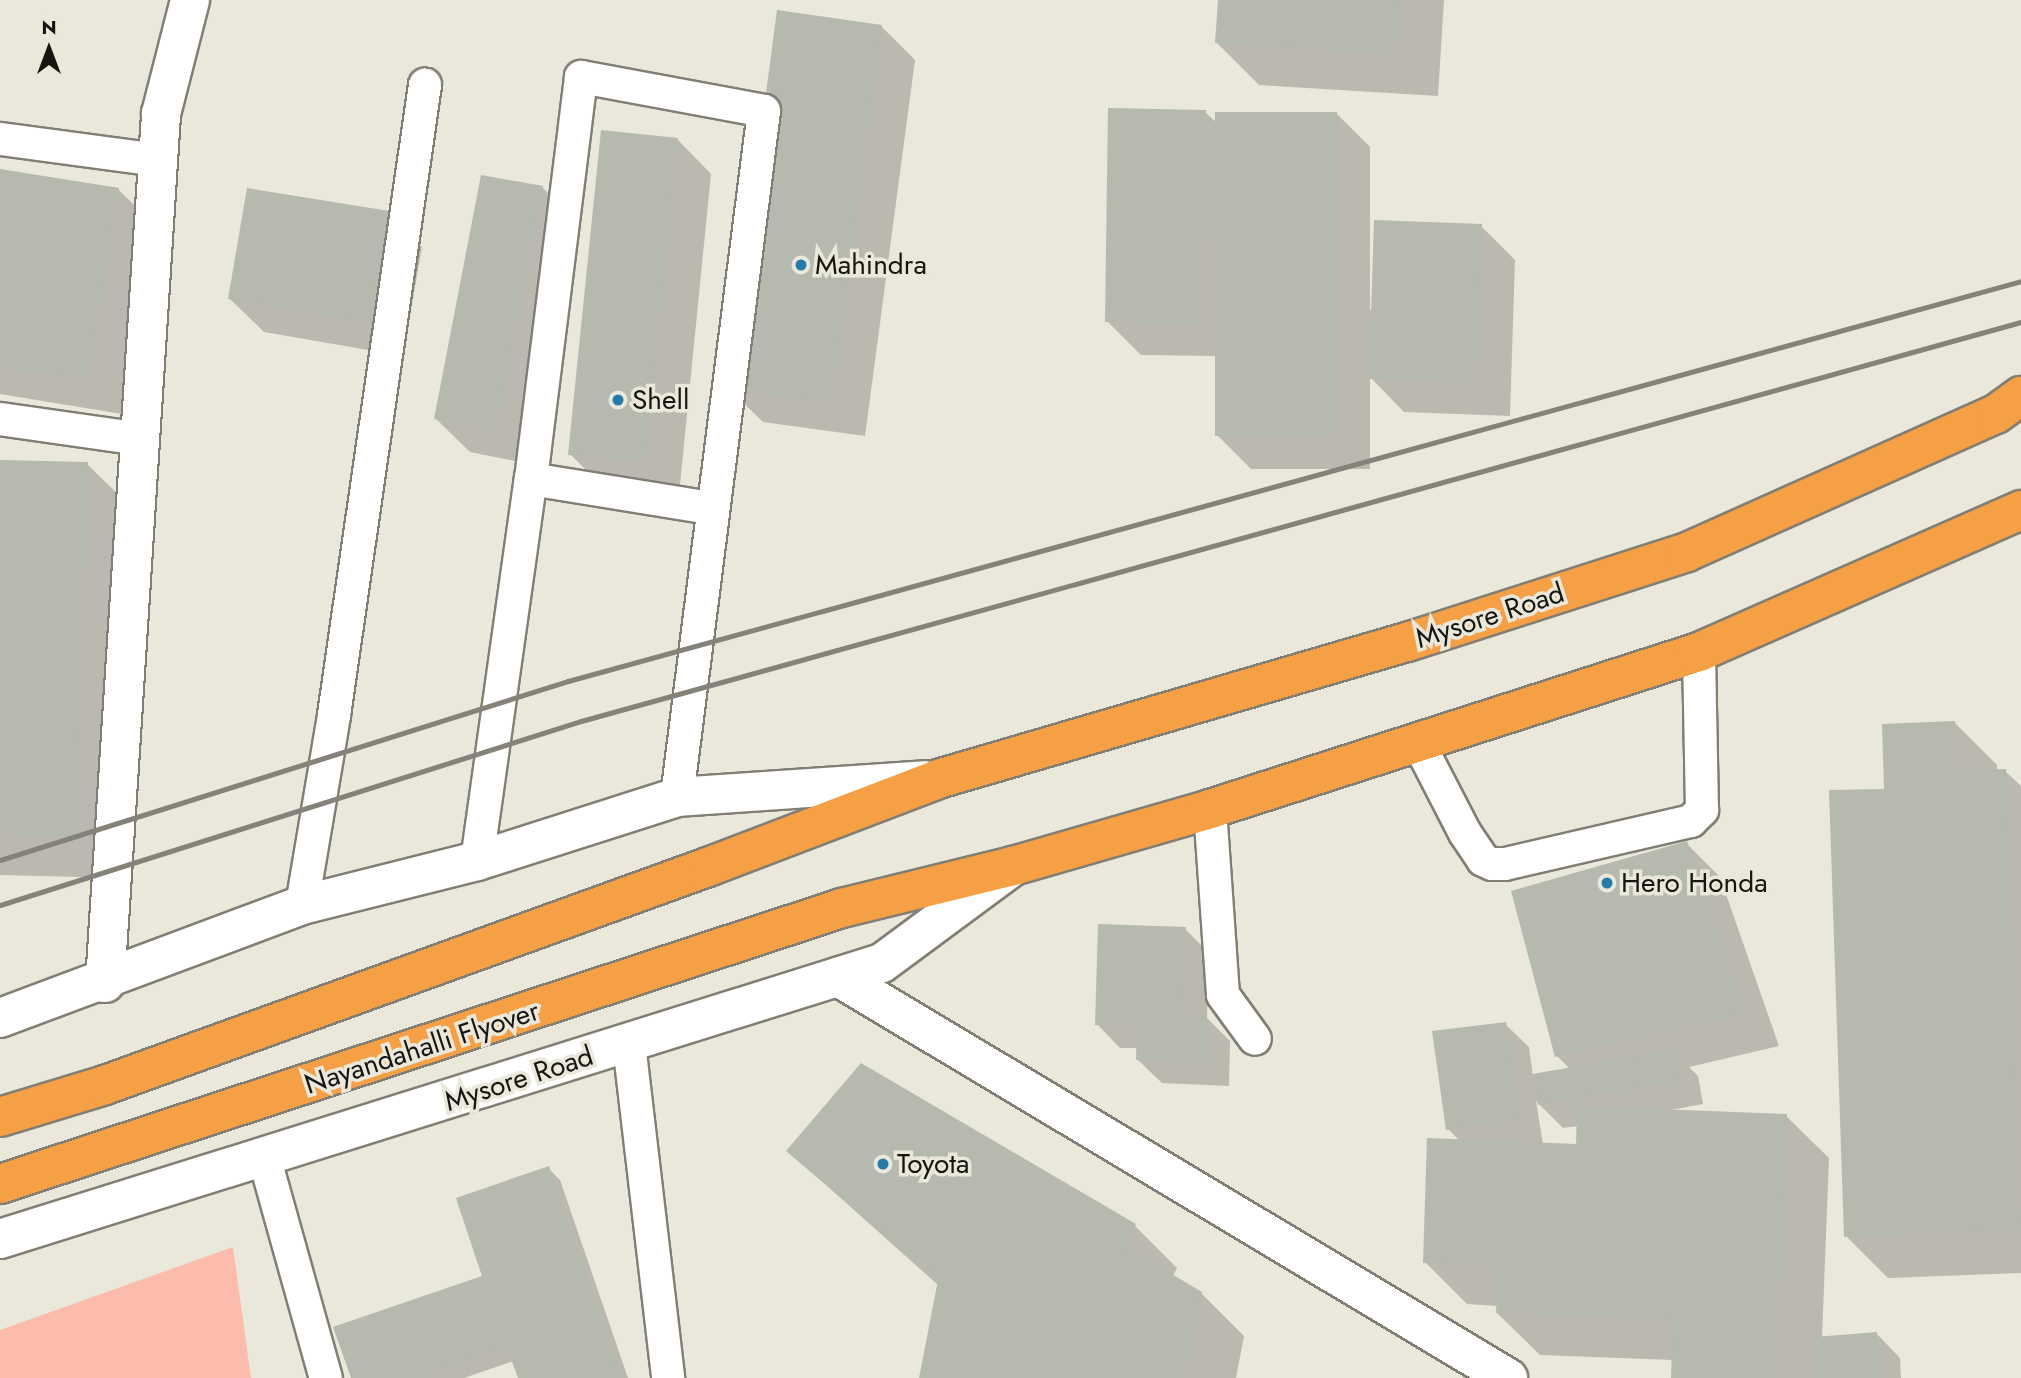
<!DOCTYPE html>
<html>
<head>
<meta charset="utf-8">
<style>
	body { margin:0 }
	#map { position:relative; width:2021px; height:1378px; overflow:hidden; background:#eae7db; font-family:Jost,sans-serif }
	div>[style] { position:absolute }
	.green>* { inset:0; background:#fcbcab }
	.shadow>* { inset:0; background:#0003 }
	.building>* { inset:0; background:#b5b9ae }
	.roads { filter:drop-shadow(2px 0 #827e74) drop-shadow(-2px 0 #827e74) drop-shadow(0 2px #827e74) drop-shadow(0 -2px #827e74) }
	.lane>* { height:32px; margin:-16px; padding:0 16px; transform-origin:16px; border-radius:16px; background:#fff }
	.street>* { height:38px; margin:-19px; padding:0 19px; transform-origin:19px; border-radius:19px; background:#fff }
	.secondary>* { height:38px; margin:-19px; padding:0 19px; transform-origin:19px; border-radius:19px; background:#fff }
	.highway>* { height:38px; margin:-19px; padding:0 19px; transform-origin:19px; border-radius:19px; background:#f5a045 }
	.rail>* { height:5px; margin:-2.5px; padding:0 2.5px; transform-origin:2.5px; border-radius:2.5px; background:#848279 }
	.dots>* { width:19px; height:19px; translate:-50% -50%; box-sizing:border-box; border:4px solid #eae7db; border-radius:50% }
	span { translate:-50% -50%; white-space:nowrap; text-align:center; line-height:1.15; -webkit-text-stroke:7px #eae7db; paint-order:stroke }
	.poi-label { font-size:28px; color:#161510 }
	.left { translate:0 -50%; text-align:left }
	.street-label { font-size:28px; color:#161510 }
	.north { position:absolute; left:14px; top:14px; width:70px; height:70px; -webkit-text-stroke:5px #eae7db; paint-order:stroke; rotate:0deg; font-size:19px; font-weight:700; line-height:28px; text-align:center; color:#161510 }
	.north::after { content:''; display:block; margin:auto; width:24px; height:32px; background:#161510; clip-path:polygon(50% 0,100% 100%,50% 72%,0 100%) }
</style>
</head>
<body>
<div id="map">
	<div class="green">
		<div style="clip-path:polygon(233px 1247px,251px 1378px,0 1378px,0 1330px)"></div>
	</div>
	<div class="shadow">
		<div style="clip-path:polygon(1220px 0,1444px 0,1438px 96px,1259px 85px,1217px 43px)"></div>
		<div style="clip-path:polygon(881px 26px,915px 60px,865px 436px,763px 422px,729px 389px)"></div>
		<div style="clip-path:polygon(1205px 112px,1217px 123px,1336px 113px,1370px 147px,1370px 310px,1481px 226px,1515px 260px,1510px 416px,1404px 412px,1370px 377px,1370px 469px,1251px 469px,1217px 435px,1217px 356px,1141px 355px,1107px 321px)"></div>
		<div style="clip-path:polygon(678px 140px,711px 174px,679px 495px,604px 488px,570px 454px)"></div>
		<div style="clip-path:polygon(0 171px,118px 189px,152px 223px,122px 414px,0 394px)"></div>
		<div style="clip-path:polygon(542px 187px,576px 221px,530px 464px,470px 452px,436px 419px)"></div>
		<div style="clip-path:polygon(388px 213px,422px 247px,403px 356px,264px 332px,230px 299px)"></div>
		<div style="clip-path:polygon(0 462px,87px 464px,130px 506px,119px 878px,0 875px)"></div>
		<div style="clip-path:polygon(1955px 723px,1997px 765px,1997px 771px,2005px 771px,2021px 786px,2021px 1273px,1888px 1278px,1846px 1236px,1886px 790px)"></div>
		<div style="clip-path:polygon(evenodd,1686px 843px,1720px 877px,1779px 1046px,1689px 1067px,1698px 1076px,1703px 1104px,1671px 1110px,1786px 1116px,1829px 1158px,1822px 1338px,1877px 1334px,1900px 1358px,1901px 1378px,1673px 1378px,1673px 1360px,1540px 1355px,1497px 1313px,1498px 1306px,1467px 1304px,1425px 1262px,1460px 1141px,1448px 1129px,1505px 1024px,1529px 1047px,1533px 1076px,1571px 1070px,1557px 1056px,1686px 843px,1536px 1101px,1563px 1128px,1578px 1126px,1577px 1146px,1543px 1144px,1536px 1101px)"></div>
		<div style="clip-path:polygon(1185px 929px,1209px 953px,1207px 1018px,1230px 1041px,1229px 1086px,1162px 1083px,1138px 1060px,1138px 1048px,1120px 1048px,1097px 1024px)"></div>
		<div style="clip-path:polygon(862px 1065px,1135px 1226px,1177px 1268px,1173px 1276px,1201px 1293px,1244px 1336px,1236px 1378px,921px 1378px,938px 1285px,788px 1151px)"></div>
		<div style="clip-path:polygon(548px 1168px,560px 1180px,628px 1378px,519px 1378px,514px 1361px,464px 1378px,352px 1378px,485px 1277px)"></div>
	</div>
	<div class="building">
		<div style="clip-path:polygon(1218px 0,1400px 0,1396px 55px,1215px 43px)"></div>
		<div style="clip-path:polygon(777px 10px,882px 25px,832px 403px,727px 389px)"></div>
		<div style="clip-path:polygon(1108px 108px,1206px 110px,1203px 324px,1105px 322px)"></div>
		<div style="clip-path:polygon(1215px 112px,1337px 112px,1337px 436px,1215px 436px)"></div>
		<div style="clip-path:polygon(601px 130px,678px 138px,646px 462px,568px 455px)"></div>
		<div style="clip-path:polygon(0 169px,119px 188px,88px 381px,0 367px)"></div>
		<div style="clip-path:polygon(481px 175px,543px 186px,496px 431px,434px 419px)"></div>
		<div style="clip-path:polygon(247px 188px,389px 211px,369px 323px,228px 299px)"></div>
		<div style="clip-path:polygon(1374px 220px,1482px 224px,1476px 383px,1369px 379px)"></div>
		<div style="clip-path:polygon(0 460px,88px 462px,77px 836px,0 834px)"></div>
		<div style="clip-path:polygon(1955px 721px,1957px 770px,2006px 769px,2021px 1230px,1844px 1237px,1829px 790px,1884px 789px,1882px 724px)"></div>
		<div style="clip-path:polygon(1687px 841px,1747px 1013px,1555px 1057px,1511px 891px)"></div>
		<div style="clip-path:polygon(1098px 924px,1186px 927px,1183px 1014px,1207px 1015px,1206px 1063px,1136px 1060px,1137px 1026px,1095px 1025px)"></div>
		<div style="clip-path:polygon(1506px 1022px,1520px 1119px,1446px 1130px,1432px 1031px)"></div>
		<div style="clip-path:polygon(1675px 1050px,1681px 1081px,1538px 1105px,1532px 1074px)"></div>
		<div style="clip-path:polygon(861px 1063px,1136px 1224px,1124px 1246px,1202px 1292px,1186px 1378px,919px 1378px,938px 1280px,786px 1151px)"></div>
		<div style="clip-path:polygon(1577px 1106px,1787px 1114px,1777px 1378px,1671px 1378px,1673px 1320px,1496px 1313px,1498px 1266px,1423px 1263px,1427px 1138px,1576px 1144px)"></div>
		<div style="clip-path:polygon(549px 1166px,622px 1378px,518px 1378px,507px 1348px,432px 1373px,433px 1378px,351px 1378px,333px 1327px,482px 1276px,456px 1198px)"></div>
		<div style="clip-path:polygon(1877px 1332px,1878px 1378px,1815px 1378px,1815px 1337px)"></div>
	</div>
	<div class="roads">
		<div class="lane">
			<div style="left:0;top:139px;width:159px;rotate:7.6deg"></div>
			<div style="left:0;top:419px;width:141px;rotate:8.1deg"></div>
			<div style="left:531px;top:479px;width:182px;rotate:9.2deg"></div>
			<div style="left:1418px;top:742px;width:102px;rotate:62.7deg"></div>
			<div style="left:1465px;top:833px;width:32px;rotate:56deg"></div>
			<div style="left:1483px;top:860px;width:10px;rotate:24deg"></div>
			<div style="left:1492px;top:864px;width:13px"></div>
			<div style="left:1505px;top:864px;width:191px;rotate:-13deg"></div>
			<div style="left:1691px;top:821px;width:16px;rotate:-45deg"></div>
			<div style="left:1702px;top:810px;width:158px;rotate:-91.1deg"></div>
			<div style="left:1210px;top:809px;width:186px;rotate:86deg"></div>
			<div style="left:1223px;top:995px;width:54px;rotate:54deg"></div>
			<div style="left:477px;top:861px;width:386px;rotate:-82deg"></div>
			<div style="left:531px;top:479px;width:405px;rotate:-82.9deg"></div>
			<div style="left:581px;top:77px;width:186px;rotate:10.5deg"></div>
			<div style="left:764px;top:111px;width:691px;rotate:97.23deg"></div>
			<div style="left:302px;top:905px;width:193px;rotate:-80.4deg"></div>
			<div style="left:334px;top:715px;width:637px;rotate:-81.78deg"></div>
			<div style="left:629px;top:1044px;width:336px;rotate:83.3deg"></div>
			<div style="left:265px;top:1160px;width:226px;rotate:74.4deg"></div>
		</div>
		<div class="street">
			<div style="left:838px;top:977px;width:781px;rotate:30.9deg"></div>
			<div style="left:105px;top:983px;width:871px;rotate:-86.31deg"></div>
			<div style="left:161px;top:114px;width:118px;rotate:-75.7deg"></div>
		</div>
		<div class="secondary">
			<div style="left:0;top:1018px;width:322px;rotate:-20.5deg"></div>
			<div style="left:302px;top:905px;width:180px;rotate:-14.1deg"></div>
			<div style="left:477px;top:861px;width:210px;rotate:-17.7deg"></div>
			<div style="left:677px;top:797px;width:248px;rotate:-3.9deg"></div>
			<div style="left:0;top:1239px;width:924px;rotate:-17.38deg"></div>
			<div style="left:882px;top:963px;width:163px;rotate:-36.5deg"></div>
		</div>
		<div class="highway">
			<div style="left:0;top:1117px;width:110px;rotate:-16.9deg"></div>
			<div style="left:105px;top:1085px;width:641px;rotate:-19.88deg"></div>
			<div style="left:708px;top:867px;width:246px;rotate:-20.9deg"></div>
			<div style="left:938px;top:779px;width:489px;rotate:-16.3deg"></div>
			<div style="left:1407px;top:642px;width:294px;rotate:-17.8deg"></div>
			<div style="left:1687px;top:552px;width:338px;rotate:-24.1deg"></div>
			<div style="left:1996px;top:414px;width:31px;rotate:-36deg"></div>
			<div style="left:0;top:1184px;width:886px;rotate:-18.15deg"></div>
			<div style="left:842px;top:908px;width:176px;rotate:-13.8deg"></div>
			<div style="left:1013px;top:866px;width:205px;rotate:-16.1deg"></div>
			<div style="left:1210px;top:809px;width:514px;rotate:-17.8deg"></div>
			<div style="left:1699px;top:652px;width:352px;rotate:-23.8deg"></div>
		</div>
	</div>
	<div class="rail">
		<div style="left:0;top:860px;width:596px;rotate:-17.49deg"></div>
		<div style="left:568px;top:681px;width:1507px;rotate:-15.39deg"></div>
		<div style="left:0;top:905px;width:609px;rotate:-17.57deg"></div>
		<div style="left:581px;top:721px;width:1494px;rotate:-15.49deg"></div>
	</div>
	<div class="dots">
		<div style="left:801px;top:265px;background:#247baa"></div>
		<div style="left:618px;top:400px;background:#247baa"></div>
		<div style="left:1607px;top:883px;background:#247baa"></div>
		<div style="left:883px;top:1164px;background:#247baa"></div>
	</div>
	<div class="poi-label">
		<span class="left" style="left:815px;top:265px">Mahindra</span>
		<span class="left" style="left:632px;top:400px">Shell</span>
		<span class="left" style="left:1621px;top:883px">Hero Honda</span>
		<span class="left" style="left:897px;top:1164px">Toyota</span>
	</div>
	<div class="street-label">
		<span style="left:1490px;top:616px;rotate:-18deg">Mysore Road</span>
		<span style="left:422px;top:1048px;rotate:-18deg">Nayandahalli Flyover</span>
		<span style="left:519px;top:1079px;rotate:-18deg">Mysore Road</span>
	</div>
	<div class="north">N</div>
</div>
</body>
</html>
